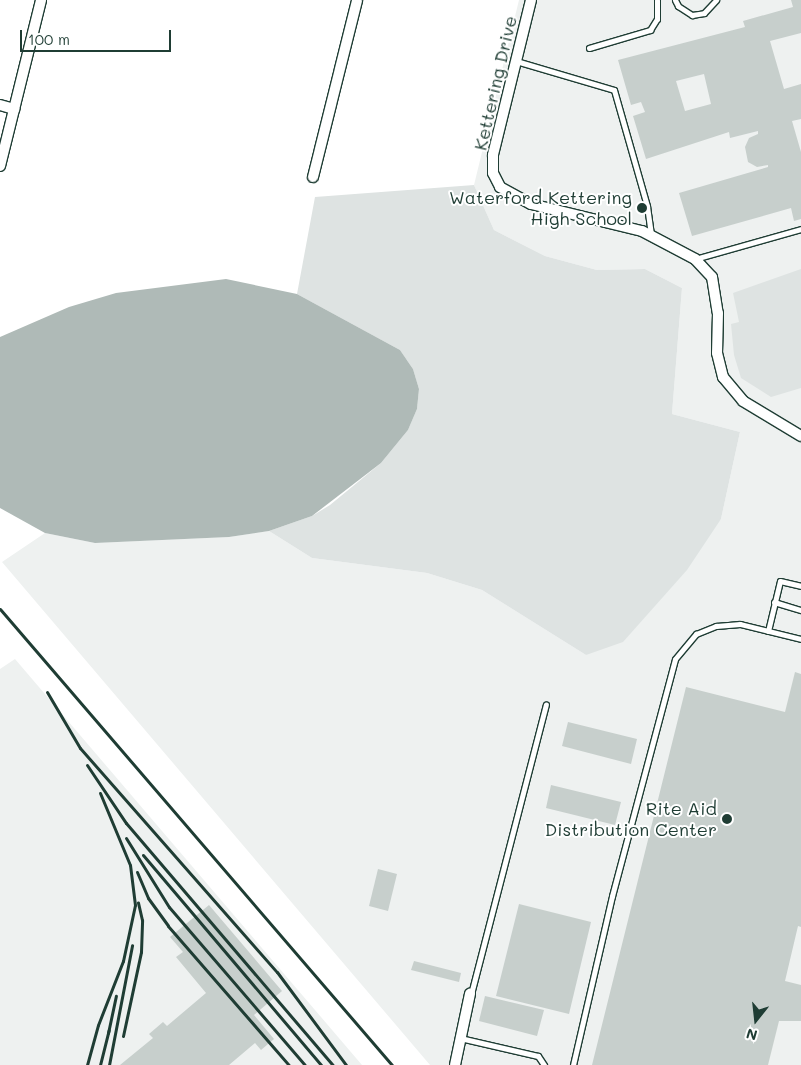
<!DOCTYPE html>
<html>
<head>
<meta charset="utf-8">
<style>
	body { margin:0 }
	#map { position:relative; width:801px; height:1065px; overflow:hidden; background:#fff; font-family:Mali,sans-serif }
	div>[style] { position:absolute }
	.built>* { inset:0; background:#eef1f0 }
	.green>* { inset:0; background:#dee3e2 }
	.water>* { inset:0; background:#afbab7 }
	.building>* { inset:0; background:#c7cfcc }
	.roads { filter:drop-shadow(1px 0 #1f3d34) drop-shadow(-1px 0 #1f3d34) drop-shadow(0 1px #1f3d34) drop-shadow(0 -1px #1f3d34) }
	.service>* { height:5px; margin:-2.5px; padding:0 2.5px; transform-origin:2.5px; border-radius:2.5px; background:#fff }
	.minor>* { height:10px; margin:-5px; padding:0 5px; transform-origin:5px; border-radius:5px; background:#fff }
	.rail>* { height:3px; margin:-1.5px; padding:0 1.5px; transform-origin:1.5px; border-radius:1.5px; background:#1f3d34 }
	.dots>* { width:14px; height:14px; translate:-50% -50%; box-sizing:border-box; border:2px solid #fff; border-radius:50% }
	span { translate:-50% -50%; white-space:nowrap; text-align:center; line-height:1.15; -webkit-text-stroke:4px #fff; paint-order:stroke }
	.street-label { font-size:18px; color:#1f3d34 }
	.poi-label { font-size:18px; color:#1f3d34 }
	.right { translate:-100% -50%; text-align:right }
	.north { position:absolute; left:731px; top:995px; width:50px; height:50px; -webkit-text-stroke:4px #fff; paint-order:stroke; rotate:196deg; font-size:14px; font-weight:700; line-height:20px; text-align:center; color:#1f3d34 }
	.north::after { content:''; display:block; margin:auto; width:18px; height:22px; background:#1f3d34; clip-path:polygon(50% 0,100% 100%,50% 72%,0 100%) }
	.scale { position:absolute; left:20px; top:30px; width:151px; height:22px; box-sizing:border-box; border:2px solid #1f3d34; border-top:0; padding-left:6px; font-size:15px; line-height:18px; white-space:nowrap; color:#1f3d34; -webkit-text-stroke:4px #fff; paint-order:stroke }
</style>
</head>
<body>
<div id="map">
	<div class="built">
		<div style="clip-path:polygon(519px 0,801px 0,801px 1065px,430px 1065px,2px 562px,45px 533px,95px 543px,229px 537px,269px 531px,312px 558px,427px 573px,482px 590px,586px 655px,721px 519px,740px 432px,672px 414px,682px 288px,645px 269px,597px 270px,545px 256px,494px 230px,474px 185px)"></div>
		<div style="clip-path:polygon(15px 659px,362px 1065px,0 1065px,0 669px)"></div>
	</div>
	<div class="green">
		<div style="clip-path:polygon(474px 185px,494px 230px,545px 256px,597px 270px,645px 269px,682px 288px,672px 414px,740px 432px,721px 519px,687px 570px,623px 642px,586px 655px,482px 590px,427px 573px,312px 558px,269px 531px,312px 516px,330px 505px,381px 463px,408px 430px,417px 409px,419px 389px,413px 369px,400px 350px,297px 294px,315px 197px)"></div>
		<div style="clip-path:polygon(801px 269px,801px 388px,771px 397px,741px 378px,734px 355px,731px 324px,739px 322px,733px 293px)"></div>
	</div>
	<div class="water">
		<div style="clip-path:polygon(226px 279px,297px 294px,400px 350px,413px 369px,419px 389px,417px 409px,408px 430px,381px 463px,312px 516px,269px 531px,229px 537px,95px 543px,45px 533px,0 508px,0 337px,69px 307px,116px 293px)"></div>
	</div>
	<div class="building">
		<div style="clip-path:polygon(evenodd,791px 0,801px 0,801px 33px,770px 41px,784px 89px,801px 84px,801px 119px,792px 121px,801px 152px,801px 219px,794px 221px,791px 208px,692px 236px,679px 193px,768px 167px,768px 165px,757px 167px,748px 162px,745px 147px,749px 138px,758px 134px,758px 131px,730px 138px,729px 132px,646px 159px,633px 116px,645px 112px,641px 102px,631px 105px,618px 60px,745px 27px,743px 21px,793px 7px,791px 0,704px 74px,711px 104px,685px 111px,676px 81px,704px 74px)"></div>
		<div style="clip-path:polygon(795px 672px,801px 674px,801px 927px,798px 926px,785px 981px,801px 985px,801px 1021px,779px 1021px,768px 1065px,592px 1065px,686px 687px,785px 712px)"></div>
		<div style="clip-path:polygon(568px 722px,637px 739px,631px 764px,562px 746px)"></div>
		<div style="clip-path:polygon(551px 785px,621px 802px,615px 825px,546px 808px)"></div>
		<div style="clip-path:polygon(378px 869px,397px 874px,388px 911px,369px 906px)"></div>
		<div style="clip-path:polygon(519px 904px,591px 922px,569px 1014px,496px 996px)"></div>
		<div style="clip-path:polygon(209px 905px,282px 991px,254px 1015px,274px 1039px,261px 1050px,255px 1043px,229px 1065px,120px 1065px,153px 1038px,149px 1034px,163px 1022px,167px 1026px,206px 993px,176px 957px,183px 952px,170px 937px)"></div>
		<div style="clip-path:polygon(414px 961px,461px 973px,459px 982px,411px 970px)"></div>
		<div style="clip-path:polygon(485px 996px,544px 1010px,537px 1036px,479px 1021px)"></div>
	</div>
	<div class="roads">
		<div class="service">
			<div style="left:675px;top:0;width:7px;rotate:63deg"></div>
			<div style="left:678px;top:6px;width:17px;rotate:33deg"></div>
			<div style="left:692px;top:15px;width:12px;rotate:-9deg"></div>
			<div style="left:704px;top:13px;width:18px;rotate:-47deg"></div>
			<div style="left:589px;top:48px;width:64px;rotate:-16.4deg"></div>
			<div style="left:650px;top:30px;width:13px;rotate:-58deg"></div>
			<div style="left:657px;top:19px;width:19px;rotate:-90deg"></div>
			<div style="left:516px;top:61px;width:102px;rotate:16.5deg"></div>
			<div style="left:614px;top:90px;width:121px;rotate:74.1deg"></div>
			<div style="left:647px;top:206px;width:29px;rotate:82deg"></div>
			<div style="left:695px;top:259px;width:110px;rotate:-15.8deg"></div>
			<div style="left:774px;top:602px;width:28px;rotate:17deg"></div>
			<div style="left:768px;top:631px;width:51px;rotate:-76.5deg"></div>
			<div style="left:780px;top:581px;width:22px;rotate:13deg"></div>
			<div style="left:471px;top:994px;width:299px;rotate:-75.5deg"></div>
			<div style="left:460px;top:1038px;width:80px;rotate:13deg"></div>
			<div style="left:538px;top:1056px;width:11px;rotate:56deg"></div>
			<div style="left:573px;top:1065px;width:173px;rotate:-77deg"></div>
			<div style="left:612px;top:896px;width:245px;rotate:-75.1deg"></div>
			<div style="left:675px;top:659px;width:33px;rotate:-50deg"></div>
			<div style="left:696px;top:634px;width:22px;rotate:-22deg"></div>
			<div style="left:716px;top:626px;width:24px;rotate:-5deg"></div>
			<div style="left:740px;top:624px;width:63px;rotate:13.8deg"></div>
		</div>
		<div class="minor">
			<div style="left:531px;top:0;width:160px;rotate:103.8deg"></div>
			<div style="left:493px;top:155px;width:18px;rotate:90deg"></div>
			<div style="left:493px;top:173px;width:16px;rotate:63deg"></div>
			<div style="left:500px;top:187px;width:35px;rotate:29deg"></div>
			<div style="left:531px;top:204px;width:114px;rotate:13.7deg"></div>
			<div style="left:642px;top:231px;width:60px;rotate:27.8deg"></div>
			<div style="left:695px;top:259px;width:25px;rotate:47deg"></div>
			<div style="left:712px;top:277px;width:36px;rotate:81deg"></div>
			<div style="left:718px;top:313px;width:40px;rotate:91.4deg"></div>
			<div style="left:717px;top:353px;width:25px;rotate:76deg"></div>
			<div style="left:723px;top:377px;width:31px;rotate:50deg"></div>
			<div style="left:743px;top:401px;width:68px;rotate:31.1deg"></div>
			<div style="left:0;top:105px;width:15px;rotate:16deg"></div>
			<div style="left:0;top:166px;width:171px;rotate:-76.1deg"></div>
			<div style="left:313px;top:177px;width:182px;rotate:-76deg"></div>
			<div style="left:455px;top:1065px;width:73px;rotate:-78.1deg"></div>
		</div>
	</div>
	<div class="rail">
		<div style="left:0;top:609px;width:601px;rotate:49.32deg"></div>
		<div style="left:47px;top:692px;width:65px;rotate:59.5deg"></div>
		<div style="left:80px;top:748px;width:298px;rotate:48.7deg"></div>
		<div style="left:277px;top:972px;width:116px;rotate:53.4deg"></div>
		<div style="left:87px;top:765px;width:70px;rotate:56.1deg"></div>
		<div style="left:126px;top:823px;width:318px;rotate:49.5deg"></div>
		<div style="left:126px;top:838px;width:81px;rotate:58.1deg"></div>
		<div style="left:169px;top:907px;width:208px;rotate:49.3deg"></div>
		<div style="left:143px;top:855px;width:275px;rotate:49.7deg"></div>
		<div style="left:137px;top:872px;width:28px;rotate:67deg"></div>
		<div style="left:148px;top:898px;width:34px;rotate:54deg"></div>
		<div style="left:168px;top:926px;width:184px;rotate:49deg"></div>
		<div style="left:108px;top:1033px;width:38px;rotate:-78deg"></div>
		<div style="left:123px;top:1036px;width:86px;rotate:-77.9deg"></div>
		<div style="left:141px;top:952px;width:32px;rotate:-88deg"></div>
		<div style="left:142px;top:920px;width:18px;rotate:-103deg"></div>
		<div style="left:87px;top:1065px;width:41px;rotate:-74.6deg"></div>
		<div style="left:98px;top:1025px;width:69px;rotate:-68.7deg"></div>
		<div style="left:123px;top:961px;width:57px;rotate:-77.9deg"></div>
		<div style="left:135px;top:905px;width:40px;rotate:-97.1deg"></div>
		<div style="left:130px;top:865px;width:78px;rotate:-112.6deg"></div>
		<div style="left:100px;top:1065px;width:36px;rotate:-76deg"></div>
		<div style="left:109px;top:1065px;width:122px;rotate:-79.1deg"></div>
	</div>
	<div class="dots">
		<div style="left:642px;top:208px;background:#1f3d34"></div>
		<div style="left:727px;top:819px;background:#1f3d34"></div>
	</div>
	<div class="street-label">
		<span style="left:495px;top:83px;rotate:-77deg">Kettering Drive</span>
	</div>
	<div class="poi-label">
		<span class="right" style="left:632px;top:208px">Waterford Kettering<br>High School</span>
		<span class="right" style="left:717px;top:819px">Rite Aid<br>Distribution Center</span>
	</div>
	<div class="north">N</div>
	<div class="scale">100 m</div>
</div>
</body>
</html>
